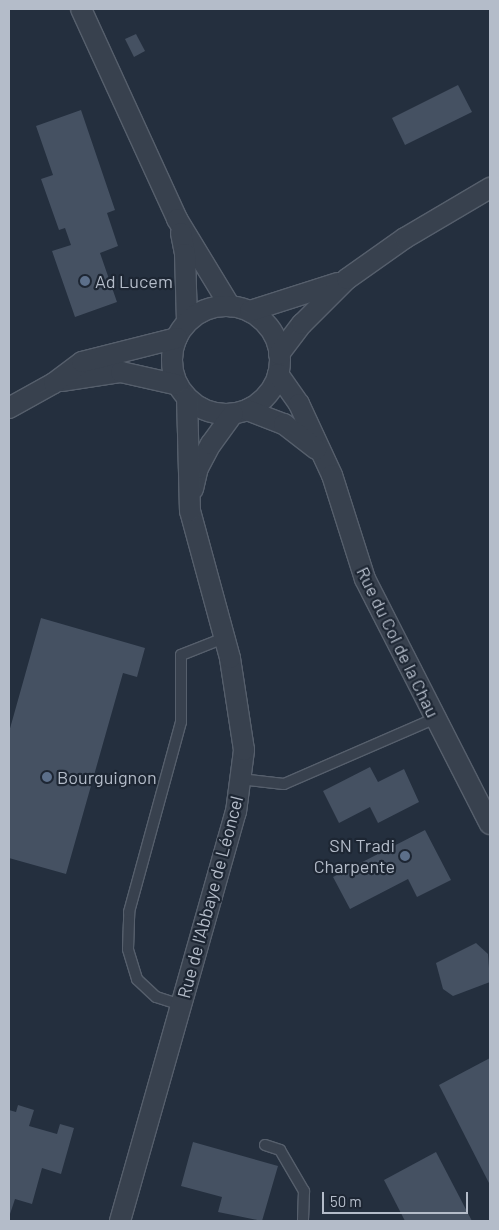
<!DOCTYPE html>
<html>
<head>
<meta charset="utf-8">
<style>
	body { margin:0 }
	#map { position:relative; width:499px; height:1230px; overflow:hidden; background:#242f3e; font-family:Barlow,sans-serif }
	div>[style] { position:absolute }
	.building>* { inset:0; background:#455162 }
	.roads { filter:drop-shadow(1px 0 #565f6c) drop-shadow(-1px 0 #565f6c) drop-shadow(0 1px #565f6c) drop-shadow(0 -1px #565f6c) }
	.lane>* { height:10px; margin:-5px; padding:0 5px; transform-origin:5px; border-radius:5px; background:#38414e }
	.street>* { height:20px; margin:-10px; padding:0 10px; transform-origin:10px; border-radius:10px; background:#38414e }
	.street>.ring { margin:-10px; padding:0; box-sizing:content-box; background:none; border:20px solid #38414e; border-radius:50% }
	.dots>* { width:14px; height:14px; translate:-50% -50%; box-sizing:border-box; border:2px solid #1d2633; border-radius:50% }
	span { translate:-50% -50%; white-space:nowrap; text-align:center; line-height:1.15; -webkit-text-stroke:4.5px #1d2633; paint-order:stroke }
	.poi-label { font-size:18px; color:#b4bcc9 }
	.left { translate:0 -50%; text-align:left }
	.right { translate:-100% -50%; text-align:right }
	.street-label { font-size:18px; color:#b4bcc9 }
	.frame { position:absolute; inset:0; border:10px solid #b4bcc9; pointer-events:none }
	.scale { position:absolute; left:322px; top:1192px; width:146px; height:22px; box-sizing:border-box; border:2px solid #b4bcc9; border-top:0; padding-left:6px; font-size:15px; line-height:18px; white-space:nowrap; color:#b4bcc9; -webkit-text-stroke:4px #1d2633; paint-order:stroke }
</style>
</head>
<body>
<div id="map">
	<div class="building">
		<div style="clip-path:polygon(136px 34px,145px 51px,134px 57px,125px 39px)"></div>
		<div style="clip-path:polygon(458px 85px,472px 112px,405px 145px,392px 118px)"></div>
		<div style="clip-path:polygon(81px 110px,115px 210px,107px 213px,118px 246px,100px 253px,117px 302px,75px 317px,52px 251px,71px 245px,65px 228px,59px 230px,41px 179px,53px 175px,36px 126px)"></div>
		<div style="clip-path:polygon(41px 618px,145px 648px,137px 677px,123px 673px,66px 874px,9px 858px,9px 732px)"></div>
		<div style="clip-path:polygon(370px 767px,378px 782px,404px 769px,419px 802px,378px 823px,370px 807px,339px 823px,323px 791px)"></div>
		<div style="clip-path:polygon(425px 830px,451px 880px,417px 897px,408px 879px,350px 909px,333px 877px)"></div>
		<div style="clip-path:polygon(476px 943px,488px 954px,490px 982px,453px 996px,443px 989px,436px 963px)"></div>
		<div style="clip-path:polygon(490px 1058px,490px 1185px,439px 1085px)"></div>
		<div style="clip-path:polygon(18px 1105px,34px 1110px,29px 1126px,57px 1134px,60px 1124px,74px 1128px,61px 1174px,42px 1168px,32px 1204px,15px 1199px,9px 1217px,9px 1110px,16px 1112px)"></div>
		<div style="clip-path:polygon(193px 1142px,278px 1166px,262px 1221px,218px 1212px,222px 1197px,181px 1186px)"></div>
		<div style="clip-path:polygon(436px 1152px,472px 1221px,405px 1221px,384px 1180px)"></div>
	</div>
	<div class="roads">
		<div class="lane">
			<div style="left:240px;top:779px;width:44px;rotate:6.5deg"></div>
			<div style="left:284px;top:784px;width:166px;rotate:-23.5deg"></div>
			<div style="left:181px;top:1005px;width:26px;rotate:-162deg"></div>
			<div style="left:156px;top:997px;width:26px;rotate:-137deg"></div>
			<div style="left:137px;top:979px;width:31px;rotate:-107deg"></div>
			<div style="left:128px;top:949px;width:37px;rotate:-88deg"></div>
			<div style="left:129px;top:912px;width:197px;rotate:-74.7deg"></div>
			<div style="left:181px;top:722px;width:67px;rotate:-90deg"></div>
			<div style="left:181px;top:655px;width:46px;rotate:-21.6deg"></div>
			<div style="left:265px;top:1145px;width:16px;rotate:18deg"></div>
			<div style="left:280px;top:1150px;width:48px;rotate:59.7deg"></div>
			<div style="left:304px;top:1191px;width:30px;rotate:92deg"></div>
		</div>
		<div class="street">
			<div style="left:81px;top:9px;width:231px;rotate:65.4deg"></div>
			<div style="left:177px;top:219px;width:102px;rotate:58.7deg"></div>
			<div style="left:181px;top:233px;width:21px;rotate:79deg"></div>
			<div style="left:185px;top:254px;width:68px;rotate:88.3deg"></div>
			<div class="ring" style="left:172px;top:306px;width:88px;height:88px"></div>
			<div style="left:250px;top:311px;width:92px;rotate:-17.7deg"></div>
			<div style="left:279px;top:354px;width:38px;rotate:-53deg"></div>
			<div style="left:302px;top:324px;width:64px;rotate:-45deg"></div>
			<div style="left:347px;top:279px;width:71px;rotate:-35.3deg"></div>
			<div style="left:405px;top:238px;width:99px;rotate:-30.5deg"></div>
			<div style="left:278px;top:374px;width:37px;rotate:55deg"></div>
			<div style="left:299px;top:404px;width:78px;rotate:65.1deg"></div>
			<div style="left:332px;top:475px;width:109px;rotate:72.4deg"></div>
			<div style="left:365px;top:579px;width:275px;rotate:63deg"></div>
			<div style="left:61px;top:381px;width:61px;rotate:-8.5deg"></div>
			<div style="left:121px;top:372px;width:58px;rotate:12.8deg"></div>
			<div style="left:9px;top:408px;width:51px;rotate:-29.1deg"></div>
			<div style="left:54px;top:383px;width:35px;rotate:-37deg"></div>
			<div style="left:82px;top:362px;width:98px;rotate:-14.2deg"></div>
			<div style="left:247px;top:410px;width:40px;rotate:21deg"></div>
			<div style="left:284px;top:424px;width:41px;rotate:38deg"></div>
			<div style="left:193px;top:489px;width:22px;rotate:-77deg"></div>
			<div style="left:198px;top:468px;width:27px;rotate:-62deg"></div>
			<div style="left:211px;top:444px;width:37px;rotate:-54deg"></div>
			<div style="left:120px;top:1221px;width:425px;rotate:-74.2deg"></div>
			<div style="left:236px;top:812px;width:63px;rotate:-82.6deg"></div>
			<div style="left:244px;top:750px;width:93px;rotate:-98.7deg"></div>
			<div style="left:230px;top:658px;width:152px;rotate:-105.2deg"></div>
			<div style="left:190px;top:511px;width:113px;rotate:-91.5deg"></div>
		</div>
	</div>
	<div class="dots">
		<div style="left:85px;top:281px;background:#5c6f8a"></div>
		<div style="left:47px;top:777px;background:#5c6f8a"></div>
		<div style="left:405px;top:856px;background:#5c6f8a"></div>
	</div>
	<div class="poi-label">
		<span class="left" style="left:95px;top:281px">Ad Lucem</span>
		<span class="left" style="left:57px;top:777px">Bourguignon</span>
		<span class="right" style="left:395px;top:856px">SN Tradi<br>Charpente</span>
	</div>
	<div class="street-label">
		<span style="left:398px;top:642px;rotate:64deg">Rue du Col de la Chau</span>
		<span style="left:210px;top:897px;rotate:-75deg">Rue de l'Abbaye de Léoncel</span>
	</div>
	<div class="frame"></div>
	<div class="scale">50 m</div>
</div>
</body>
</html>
